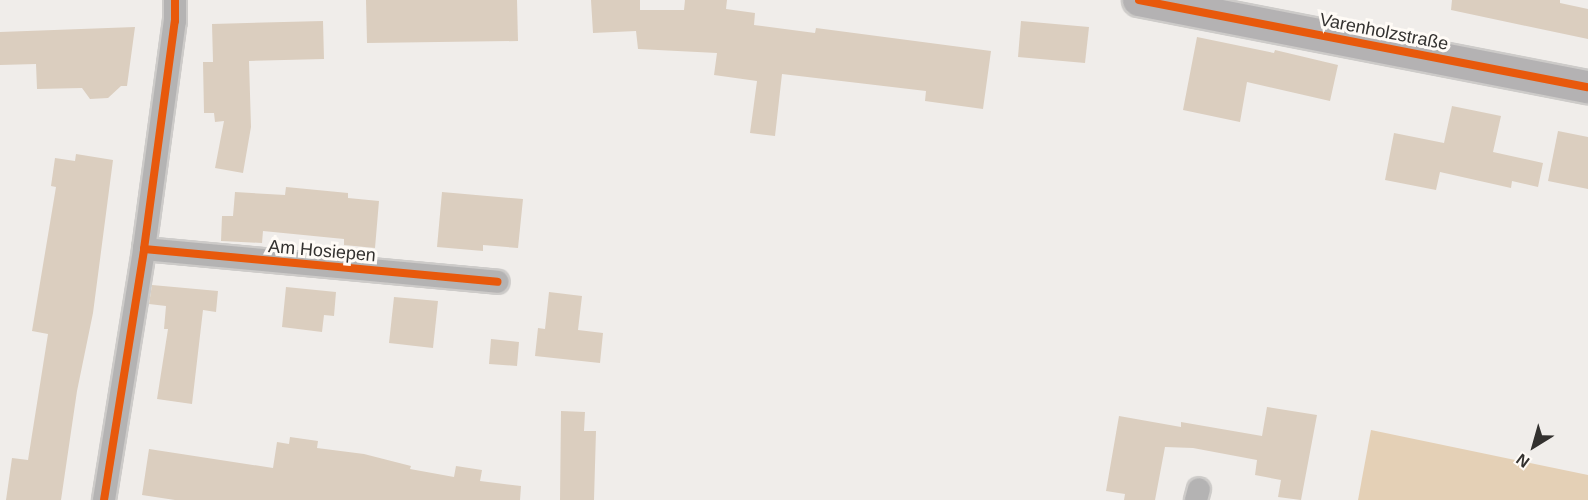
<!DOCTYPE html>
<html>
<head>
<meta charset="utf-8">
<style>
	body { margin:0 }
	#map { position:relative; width:1588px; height:500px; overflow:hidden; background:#f0edea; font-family:Helvetica,sans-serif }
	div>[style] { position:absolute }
	.green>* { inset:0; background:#e4d0b6 }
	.building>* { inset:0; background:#dbcebf }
	.roads { filter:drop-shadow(2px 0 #cdcbc9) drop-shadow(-2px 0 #cdcbc9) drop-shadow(0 2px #cdcbc9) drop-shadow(0 -2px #cdcbc9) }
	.street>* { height:22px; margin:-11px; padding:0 11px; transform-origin:11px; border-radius:11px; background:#b4b3b3 }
	.secondary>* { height:32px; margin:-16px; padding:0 16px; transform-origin:16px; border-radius:16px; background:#b4b2b3 }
	.cycleway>* { height:8px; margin:-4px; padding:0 4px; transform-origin:4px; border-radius:4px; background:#e8590c }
	span { translate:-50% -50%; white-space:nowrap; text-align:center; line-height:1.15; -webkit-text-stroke:6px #fffbf6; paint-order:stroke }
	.street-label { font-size:18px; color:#33312f }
	.north { position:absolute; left:1504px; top:416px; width:60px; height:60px; -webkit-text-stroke:4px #fffbf6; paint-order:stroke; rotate:217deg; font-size:16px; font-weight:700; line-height:24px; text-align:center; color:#33312f }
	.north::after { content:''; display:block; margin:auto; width:21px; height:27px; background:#33312f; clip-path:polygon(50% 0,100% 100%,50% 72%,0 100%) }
</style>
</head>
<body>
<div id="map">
	<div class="green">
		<div style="clip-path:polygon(1371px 430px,1588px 475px,1588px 500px,1358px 500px)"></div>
	</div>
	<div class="building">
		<div style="clip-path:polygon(366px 0,517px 0,518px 41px,367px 43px)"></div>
		<div style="clip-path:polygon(591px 0,640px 0,640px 10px,684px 10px,685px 0,727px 0,726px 9px,755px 13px,754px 25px,815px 33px,816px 28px,991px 51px,983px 109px,925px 101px,926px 91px,782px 74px,775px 136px,750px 133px,757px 81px,714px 75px,717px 53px,638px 49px,636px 31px,593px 33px)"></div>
		<div style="clip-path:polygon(1452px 0,1560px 0,1560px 3px,1588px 9px,1588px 39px,1451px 10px)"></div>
		<div style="clip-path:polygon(323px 21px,324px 59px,249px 61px,251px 127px,243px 173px,215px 168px,224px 121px,215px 122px,214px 113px,204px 113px,203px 62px,213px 62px,212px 24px)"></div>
		<div style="clip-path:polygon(1021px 21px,1089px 27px,1085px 63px,1018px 57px)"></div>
		<div style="clip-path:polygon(135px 27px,127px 86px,121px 86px,108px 98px,90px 99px,82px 88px,37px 89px,36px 64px,0 65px,0 32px)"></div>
		<div style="clip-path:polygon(1197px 37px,1274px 53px,1275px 50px,1338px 65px,1330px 101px,1247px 82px,1240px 122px,1183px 110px)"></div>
		<div style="clip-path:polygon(1452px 106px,1501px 116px,1493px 152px,1543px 163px,1538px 187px,1512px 181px,1511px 188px,1440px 172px,1436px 190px,1385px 180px,1394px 133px,1444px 143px)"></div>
		<div style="clip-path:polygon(1558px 131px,1588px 137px,1588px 189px,1548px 181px)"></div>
		<div style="clip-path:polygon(76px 154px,113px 160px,93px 313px,77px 391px,61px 500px,6px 500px,12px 458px,28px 460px,48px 334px,32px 331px,56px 187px,51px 186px,55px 158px,75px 161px)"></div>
		<div style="clip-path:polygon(286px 187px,348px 193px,348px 198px,379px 201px,375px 248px,344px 245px,344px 239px,263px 231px,262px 243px,221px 241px,222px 216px,233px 216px,235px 192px,285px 195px)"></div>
		<div style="clip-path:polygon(442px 192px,523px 199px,518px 248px,483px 245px,483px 251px,437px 247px)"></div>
		<div style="clip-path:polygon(152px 285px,218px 291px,216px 312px,203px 310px,192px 404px,157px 399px,168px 329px,164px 329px,166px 306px,149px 304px)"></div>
		<div style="clip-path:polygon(286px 287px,336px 292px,334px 316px,324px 315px,322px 332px,282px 327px)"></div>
		<div style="clip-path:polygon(549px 292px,582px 296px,578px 330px,603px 333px,600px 363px,535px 356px,538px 328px,545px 329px)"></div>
		<div style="clip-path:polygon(394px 297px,438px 301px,433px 348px,389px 343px)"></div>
		<div style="clip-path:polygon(491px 339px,519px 342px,517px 366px,489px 364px)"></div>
		<div style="clip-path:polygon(1267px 407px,1317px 415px,1301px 500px,1278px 497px,1281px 480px,1255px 475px,1257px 460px,1193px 448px,1165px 447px,1155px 500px,1124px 500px,1125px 494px,1106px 491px,1119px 416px,1181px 427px,1181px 422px,1262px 436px)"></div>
		<div style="clip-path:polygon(561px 411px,585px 412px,584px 431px,596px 431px,594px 500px,560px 500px)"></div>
		<div style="clip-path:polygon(290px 437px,318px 441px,317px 448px,364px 454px,411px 466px,410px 469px,454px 477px,456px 466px,482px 470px,480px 481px,521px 486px,520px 500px,175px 500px,142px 495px,149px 449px,273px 468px,277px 442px,289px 444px)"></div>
	</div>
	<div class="roads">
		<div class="street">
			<div style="left:144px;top:249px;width:355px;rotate:5.3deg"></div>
			<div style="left:104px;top:500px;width:254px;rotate:-80.9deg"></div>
			<div style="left:144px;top:249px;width:230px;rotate:-82.3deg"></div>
			<div style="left:175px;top:21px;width:21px;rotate:-90deg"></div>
			<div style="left:1196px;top:500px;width:11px;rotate:-75deg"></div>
		</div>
		<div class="secondary">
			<div style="left:1139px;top:0;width:457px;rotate:11deg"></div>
		</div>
	</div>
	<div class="cycleway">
		<div style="left:1139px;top:0;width:457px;rotate:11deg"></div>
		<div style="left:144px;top:249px;width:355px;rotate:5.3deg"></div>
		<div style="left:104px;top:500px;width:254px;rotate:-80.9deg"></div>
		<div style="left:144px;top:249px;width:230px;rotate:-82.3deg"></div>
		<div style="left:175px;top:21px;width:21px;rotate:-90deg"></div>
	</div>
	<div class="street-label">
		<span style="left:1384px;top:32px;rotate:11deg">Varenholzstraße</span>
		<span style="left:322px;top:251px;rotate:5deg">Am Hosiepen</span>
	</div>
	<div class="north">N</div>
</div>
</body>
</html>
